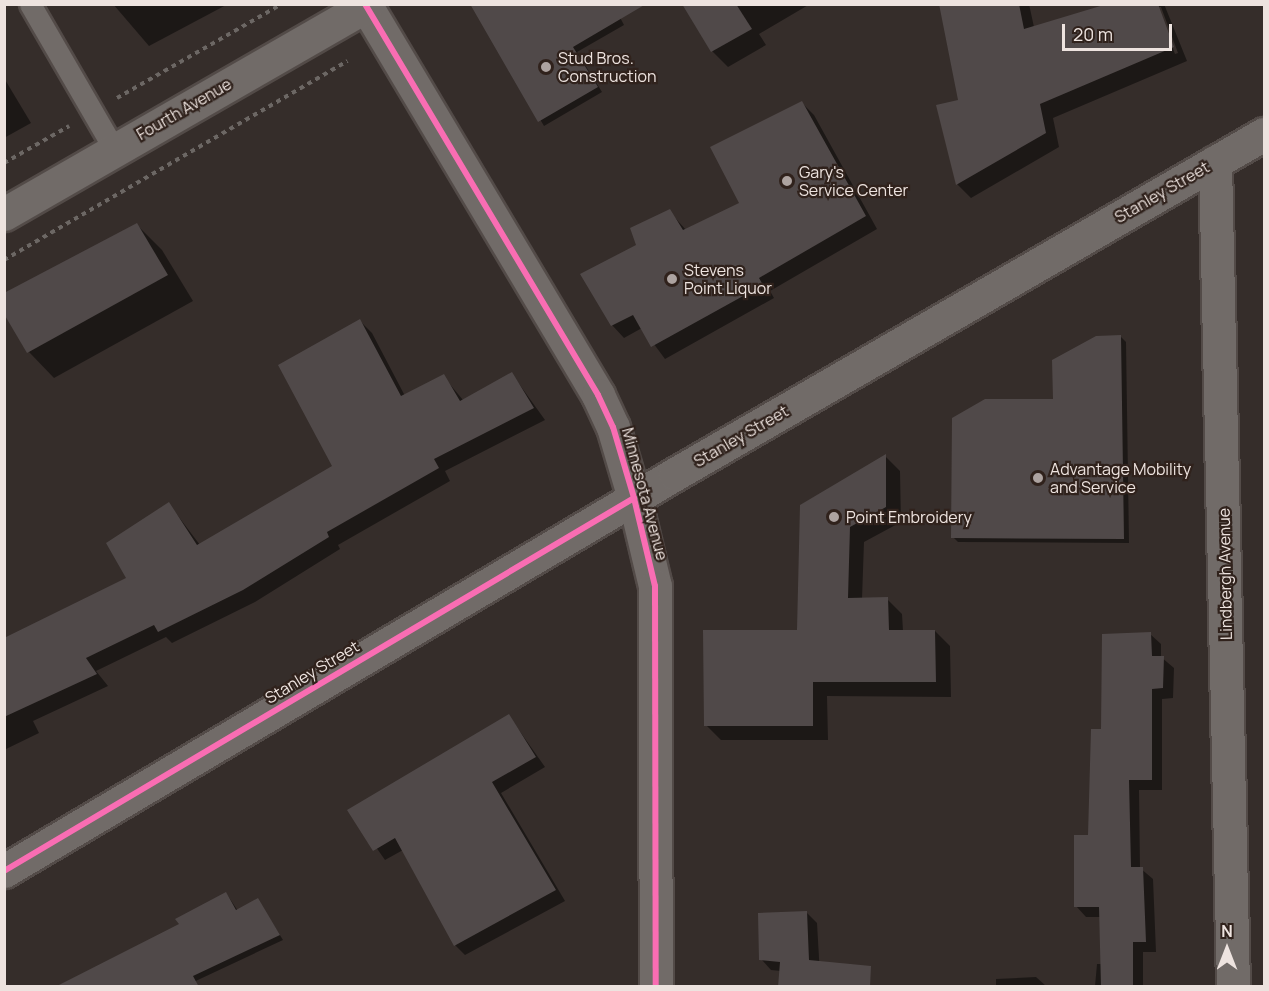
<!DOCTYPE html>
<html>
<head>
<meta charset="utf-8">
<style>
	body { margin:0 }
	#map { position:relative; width:1269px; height:991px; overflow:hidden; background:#352d2a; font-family:Manrope,sans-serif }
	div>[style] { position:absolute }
	.shadow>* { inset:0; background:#0007 }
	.building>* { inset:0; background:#504949 }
	.path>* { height:4px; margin-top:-2px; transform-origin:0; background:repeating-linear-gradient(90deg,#6c6764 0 4.5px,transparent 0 9px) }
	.roads { filter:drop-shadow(2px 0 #534b48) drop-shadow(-2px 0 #534b48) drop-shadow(0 2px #534b48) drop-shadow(0 -2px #534b48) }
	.service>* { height:21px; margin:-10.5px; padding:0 10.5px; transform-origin:10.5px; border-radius:10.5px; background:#716b68 }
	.minor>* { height:33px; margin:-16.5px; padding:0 16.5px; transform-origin:16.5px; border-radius:16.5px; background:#716b68 }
	.tertiary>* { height:33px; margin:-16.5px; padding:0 16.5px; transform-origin:16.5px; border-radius:16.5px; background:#716b68 }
	.cycleway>* { height:6px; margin:-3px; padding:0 3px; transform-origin:3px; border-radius:3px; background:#f96db3 }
	.dots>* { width:16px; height:16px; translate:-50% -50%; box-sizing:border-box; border:3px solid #30221c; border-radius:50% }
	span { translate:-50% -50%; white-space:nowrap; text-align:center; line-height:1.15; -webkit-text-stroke:4.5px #30221c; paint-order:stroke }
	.poi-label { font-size:16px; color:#ede3df }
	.left { translate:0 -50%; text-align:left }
	.street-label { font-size:16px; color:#ede3df }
	.frame { position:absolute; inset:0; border:6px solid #ede3df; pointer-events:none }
	.north { position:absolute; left:1197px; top:919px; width:60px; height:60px; -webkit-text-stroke:4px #30221c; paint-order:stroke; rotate:0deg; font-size:16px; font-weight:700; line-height:24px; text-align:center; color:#ede3df }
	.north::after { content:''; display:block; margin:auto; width:21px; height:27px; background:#ede3df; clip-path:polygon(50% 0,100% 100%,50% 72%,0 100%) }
	.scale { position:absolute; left:1062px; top:24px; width:110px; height:27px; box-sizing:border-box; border:3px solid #ede3df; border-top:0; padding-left:8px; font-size:18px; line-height:21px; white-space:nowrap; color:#ede3df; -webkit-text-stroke:4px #30221c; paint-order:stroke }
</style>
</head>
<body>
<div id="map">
	<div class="shadow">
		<div style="clip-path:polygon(113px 4px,228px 4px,149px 46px)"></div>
		<div style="clip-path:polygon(472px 4px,613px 4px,624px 25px,577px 52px,602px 92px,544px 126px)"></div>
		<div style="clip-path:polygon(684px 4px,810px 4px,759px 34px,766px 45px,728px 67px,712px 51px)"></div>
		<div style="clip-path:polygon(evenodd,940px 4px,1029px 4px,1034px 27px,1112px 4px,1164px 4px,1187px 61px,1053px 118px,1059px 147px,971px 198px,957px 184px,938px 106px,960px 101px,940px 4px,1157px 7px,1161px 7px,1178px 53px,1175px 54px,1157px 7px)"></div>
		<div style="clip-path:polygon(4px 78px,31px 123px,4px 138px)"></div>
		<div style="clip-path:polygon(802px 103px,814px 115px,877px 229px,770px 291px,774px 298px,665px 359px,642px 328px,624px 338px,612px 325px,638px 246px,669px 211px,686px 230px,741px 203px)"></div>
		<div style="clip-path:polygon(137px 225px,162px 250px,193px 301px,54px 378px,29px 352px)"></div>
		<div style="clip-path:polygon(360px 321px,372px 333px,405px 396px,443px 376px,463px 400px,512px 374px,545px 420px,445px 471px,450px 481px,338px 545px,340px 549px,255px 602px,172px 643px,166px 637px,96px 671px,108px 686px,33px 721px,39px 733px,4px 750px,4px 642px,128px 578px,169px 504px,200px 545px,334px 466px)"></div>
		<div style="clip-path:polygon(1121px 337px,1126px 342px,1129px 543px,958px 542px,953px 537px,1054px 401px)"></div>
		<div style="clip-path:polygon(885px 456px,900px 471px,901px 522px,864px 542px,862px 599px,887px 599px,902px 614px,903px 631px,935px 631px,950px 646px,951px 697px,827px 696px,828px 740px,721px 740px,706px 725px,799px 631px,801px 505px)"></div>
		<div style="clip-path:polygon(1150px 634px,1161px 644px,1161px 657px,1174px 668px,1173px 698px,1162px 699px,1162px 790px,1139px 790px,1140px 868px,1153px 879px,1156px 952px,1143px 952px,1143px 986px,1095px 986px,1097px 964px,1102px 964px,1101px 917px,1086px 917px,1076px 906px,1089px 837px,1102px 730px)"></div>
		<div style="clip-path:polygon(509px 716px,545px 767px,501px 793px,565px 901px,465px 955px,455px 945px,403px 850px,385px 860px,350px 810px)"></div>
		<div style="clip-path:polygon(226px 893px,238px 911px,258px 900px,283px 940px,185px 986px,181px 925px)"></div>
		<div style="clip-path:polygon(806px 912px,817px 923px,820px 975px,771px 970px,761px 959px)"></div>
		<div style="clip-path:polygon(1036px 977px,1046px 986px,996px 986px,996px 979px)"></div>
	</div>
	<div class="building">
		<div style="clip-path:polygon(470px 4px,646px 4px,573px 47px,598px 87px,538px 122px)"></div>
		<div style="clip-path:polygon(682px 4px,736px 4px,752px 29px,711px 52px)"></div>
		<div style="clip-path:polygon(939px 4px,1019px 4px,1024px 29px,1107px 4px,1158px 4px,1174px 47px,1040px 104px,1046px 133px,956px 185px,936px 105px,958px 100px)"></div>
		<div style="clip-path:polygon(802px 101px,866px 216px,759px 278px,763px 285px,651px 347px,633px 315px,611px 326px,580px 274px,636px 245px,630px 228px,670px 209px,683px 230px,739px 203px,710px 147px)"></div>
		<div style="clip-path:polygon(137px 223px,168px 275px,27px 353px,4px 314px,4px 293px)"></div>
		<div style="clip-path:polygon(360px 319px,401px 396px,444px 374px,460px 401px,512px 372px,534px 408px,434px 459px,439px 468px,327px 532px,329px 537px,243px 590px,158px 632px,154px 625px,86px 658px,97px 674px,4px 717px,4px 638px,126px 578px,106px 543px,169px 502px,197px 545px,332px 466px,278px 365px)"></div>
		<div style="clip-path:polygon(1121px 335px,1124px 539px,951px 538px,952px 418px,985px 399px,1053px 399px,1052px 360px,1096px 336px)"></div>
		<div style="clip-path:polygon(886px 454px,886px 507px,850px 527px,848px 598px,888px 597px,889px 630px,935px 630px,936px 682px,813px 682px,813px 726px,704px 726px,703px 630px,797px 630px,800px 505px)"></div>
		<div style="clip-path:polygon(1151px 632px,1152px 656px,1164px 656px,1163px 688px,1152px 689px,1152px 780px,1129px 780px,1131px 867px,1143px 867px,1146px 942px,1133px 942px,1133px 987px,1101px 987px,1099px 907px,1074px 907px,1074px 835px,1088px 835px,1091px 729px,1101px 729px,1102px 634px)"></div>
		<div style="clip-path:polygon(509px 714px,536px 757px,492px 782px,556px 890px,454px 946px,395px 838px,373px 851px,347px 810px)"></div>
		<div style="clip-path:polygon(226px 892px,236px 910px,258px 898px,280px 935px,193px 976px,199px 987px,55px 987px,179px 924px,175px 919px)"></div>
		<div style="clip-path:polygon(807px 911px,809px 960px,871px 966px,870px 987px,778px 987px,780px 962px,759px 960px,758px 913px)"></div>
	</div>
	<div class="path">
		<div style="left:117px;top:98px;width:190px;rotate:-29.7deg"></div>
		<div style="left:4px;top:163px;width:75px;rotate:-29.6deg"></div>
		<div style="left:4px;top:260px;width:397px;rotate:-30.1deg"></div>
	</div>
	<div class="roads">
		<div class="service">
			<div style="left:30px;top:4px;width:168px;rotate:59.9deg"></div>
		</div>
		<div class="minor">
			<div style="left:365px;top:4px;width:455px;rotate:59.2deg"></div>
			<div style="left:598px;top:395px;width:35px;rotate:65deg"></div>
			<div style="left:613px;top:427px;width:74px;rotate:73.5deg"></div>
			<div style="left:634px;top:498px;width:90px;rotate:76.6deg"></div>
			<div style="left:655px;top:586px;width:400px;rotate:89.9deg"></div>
			<div style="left:1215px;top:162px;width:824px;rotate:88.75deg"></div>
			<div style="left:4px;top:214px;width:418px;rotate:-29.9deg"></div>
		</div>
		<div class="tertiary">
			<div style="left:4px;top:871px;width:780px;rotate:-30.61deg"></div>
			<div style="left:675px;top:474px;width:680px;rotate:-30deg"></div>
		</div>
	</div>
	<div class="cycleway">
		<div style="left:365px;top:4px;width:455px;rotate:59.2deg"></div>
		<div style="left:598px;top:395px;width:35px;rotate:65deg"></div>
		<div style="left:613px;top:427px;width:74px;rotate:73.5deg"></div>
		<div style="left:634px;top:498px;width:90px;rotate:76.6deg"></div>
		<div style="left:655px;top:586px;width:400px;rotate:89.9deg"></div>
		<div style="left:4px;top:871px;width:732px;rotate:-30.63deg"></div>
	</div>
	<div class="dots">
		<div style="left:546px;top:67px;background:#ada3a0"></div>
		<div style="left:787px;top:181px;background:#ada3a0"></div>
		<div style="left:672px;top:279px;background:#ada3a0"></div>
		<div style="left:1038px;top:478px;background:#ada3a0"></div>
		<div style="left:834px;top:517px;background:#ada3a0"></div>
	</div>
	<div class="poi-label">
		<span class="left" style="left:558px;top:67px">Stud Bros.<br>Construction</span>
		<span class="left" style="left:799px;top:181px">Gary's<br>Service Center</span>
		<span class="left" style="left:684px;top:279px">Stevens<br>Point Liquor</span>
		<span class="left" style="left:1050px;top:478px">Advantage Mobility<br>and Service</span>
		<span class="left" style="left:846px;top:517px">Point Embroidery</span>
	</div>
	<div class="street-label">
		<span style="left:184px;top:109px;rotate:-30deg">Fourth Avenue</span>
		<span style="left:1162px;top:192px;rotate:-30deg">Stanley Street</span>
		<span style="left:741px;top:436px;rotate:-30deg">Stanley Street</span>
		<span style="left:645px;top:494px;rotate:75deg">Minnesota Avenue</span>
		<span style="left:1225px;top:574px;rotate:-91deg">Lindbergh Avenue</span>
		<span style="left:312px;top:672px;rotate:-31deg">Stanley Street</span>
	</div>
	<div class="frame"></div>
	<div class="north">N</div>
	<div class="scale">20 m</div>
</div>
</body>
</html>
